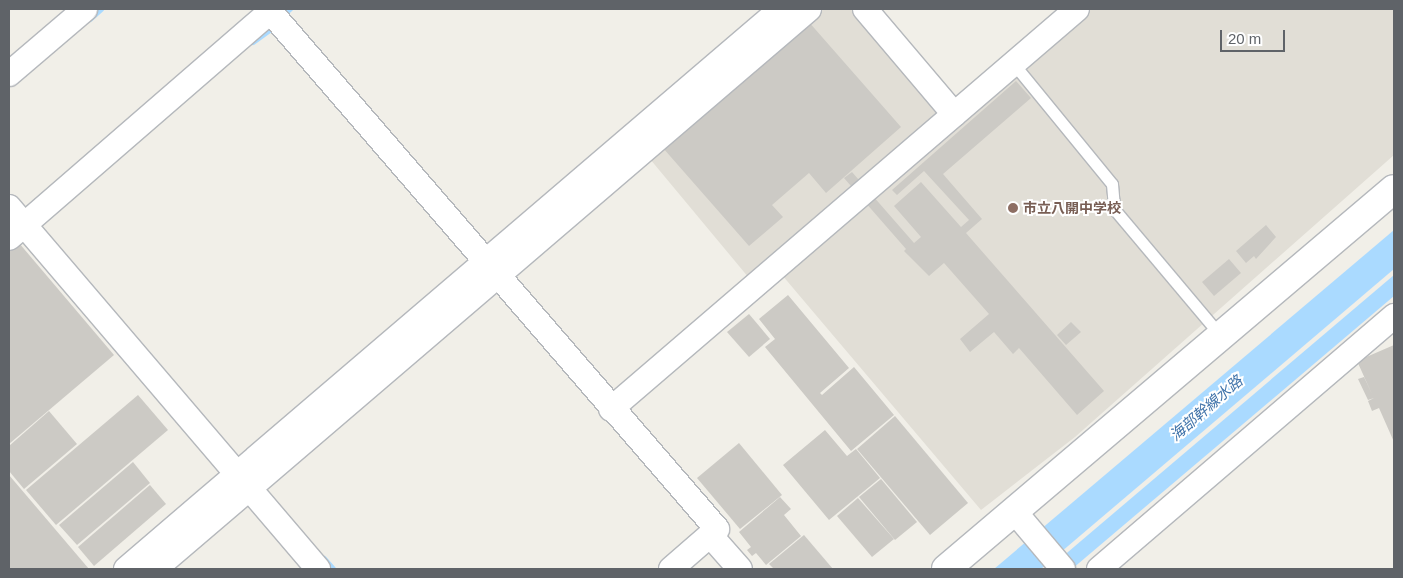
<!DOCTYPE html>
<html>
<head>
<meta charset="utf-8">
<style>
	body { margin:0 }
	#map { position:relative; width:1403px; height:578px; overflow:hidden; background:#f1efe8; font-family:Arial,"Noto Sans JP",sans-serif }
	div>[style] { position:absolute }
	.education>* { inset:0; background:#e1ded6 }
	.water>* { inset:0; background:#aadaff }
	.stream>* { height:6px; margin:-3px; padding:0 3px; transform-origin:3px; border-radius:3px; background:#aadaff }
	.building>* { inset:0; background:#cccac5 }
	.roads { filter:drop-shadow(1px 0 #b5b8bc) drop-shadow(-1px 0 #b5b8bc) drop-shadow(0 1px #b5b8bc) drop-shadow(0 -1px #b5b8bc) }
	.service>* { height:11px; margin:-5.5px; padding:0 5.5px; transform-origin:5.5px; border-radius:5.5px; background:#fff }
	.minor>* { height:24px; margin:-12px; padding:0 12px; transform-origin:12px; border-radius:12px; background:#fff }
	.tertiary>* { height:28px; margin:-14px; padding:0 14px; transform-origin:14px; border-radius:14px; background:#fff }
	.dots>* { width:14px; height:14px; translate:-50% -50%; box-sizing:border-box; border:2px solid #fff; border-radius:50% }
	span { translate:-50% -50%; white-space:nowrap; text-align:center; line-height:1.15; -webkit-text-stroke:4px #fff; paint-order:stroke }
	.education-label { font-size:14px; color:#785e54; font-weight:700 }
	.left { translate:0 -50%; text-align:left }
	.water-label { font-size:15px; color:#4174aa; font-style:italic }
	.frame { position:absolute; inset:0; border:10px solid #5f6368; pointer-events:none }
	.scale { position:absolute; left:1220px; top:30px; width:65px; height:22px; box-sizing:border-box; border:2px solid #5f6368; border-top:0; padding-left:6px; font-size:15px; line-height:18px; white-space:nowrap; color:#5f6368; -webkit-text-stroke:4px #fff; paint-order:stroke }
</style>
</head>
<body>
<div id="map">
	<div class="education">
		<div style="clip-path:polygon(814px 9px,854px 9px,954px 127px,1091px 9px,1394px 9px,1394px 155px,1075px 437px,981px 510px,782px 275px,749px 278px,645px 153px)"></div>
	</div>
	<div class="water">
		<div style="clip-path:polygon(1394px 230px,1394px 269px,1041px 569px,994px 569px)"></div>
		<div style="clip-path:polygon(1394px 275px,1394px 296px,1072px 569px,1048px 569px)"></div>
	</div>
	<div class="stream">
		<div style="left:283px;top:15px;width:9px;rotate:-41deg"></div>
		<div style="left:90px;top:19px;width:15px;rotate:-42deg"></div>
		<div style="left:253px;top:42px;width:26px;rotate:-36deg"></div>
		<div style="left:324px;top:559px;width:13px;rotate:48deg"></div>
	</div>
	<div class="building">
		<div style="clip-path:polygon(808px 21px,901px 127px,826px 193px,809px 173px,772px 205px,783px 217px,749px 246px,663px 148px)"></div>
		<div style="clip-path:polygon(1016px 81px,1031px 98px,943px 174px,982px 219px,966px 233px,1104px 391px,1077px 415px,1019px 348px,1013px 354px,994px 332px,970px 352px,960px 339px,989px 314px,944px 263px,929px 276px,904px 251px,906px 249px,844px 178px,852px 172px,914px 243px,921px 237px,894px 206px,921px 182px,961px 227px,969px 220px,924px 171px,897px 195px,892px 190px)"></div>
		<div style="clip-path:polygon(1266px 225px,1276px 237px,1256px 259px,1254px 256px,1246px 263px,1236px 251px)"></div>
		<div style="clip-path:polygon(19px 243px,114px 355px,9px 444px,9px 251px)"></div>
		<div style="clip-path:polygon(1229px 259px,1241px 273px,1214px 296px,1202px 282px)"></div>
		<div style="clip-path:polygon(788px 295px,849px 368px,820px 393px,822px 395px,854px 367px,894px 415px,851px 451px,765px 347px,775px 339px,759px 319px)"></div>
		<div style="clip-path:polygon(749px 314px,770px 339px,749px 357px,727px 332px)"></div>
		<div style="clip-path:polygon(1071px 322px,1081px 332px,1066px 345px,1057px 335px)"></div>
		<div style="clip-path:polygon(1394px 345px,1394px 442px,1379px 408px,1372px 411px,1368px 401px,1374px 398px,1368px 400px,1358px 379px,1364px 377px,1372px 394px,1357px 361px)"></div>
		<div style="clip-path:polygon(138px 395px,168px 430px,56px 525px,26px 490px)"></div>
		<div style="clip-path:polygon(49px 411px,77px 444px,24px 489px,9px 471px,9px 446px)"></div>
		<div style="clip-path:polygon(895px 416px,968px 503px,930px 535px,857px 449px)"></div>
		<div style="clip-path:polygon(825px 430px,847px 456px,856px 449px,880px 478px,829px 520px,783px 465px)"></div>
		<div style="clip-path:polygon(739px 443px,782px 495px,740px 529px,697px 478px)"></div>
		<div style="clip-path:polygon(133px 462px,150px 483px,77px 545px,59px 525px)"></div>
		<div style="clip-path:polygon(9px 475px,89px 569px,9px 569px)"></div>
		<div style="clip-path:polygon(881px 479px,917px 522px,895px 540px,859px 497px)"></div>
		<div style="clip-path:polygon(150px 485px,166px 504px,94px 566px,78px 547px)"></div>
		<div style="clip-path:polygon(780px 497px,791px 509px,784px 515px,801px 536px,766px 565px,756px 553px,752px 556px,747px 550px,751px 547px,739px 532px)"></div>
		<div style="clip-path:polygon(858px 498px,894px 539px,872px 557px,837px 516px)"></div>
		<div style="clip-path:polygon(804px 535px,833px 569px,774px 569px,769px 564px)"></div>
	</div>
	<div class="roads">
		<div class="service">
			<div style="left:1013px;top:63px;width:156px;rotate:50.7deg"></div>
			<div style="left:1112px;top:184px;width:25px;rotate:85deg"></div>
			<div style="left:1114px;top:209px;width:166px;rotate:49.9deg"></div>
		</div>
		<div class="minor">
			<div style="left:268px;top:9px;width:687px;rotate:49.19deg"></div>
			<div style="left:717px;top:529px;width:61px;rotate:139deg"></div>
			<div style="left:865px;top:9px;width:138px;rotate:49.7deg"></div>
			<div style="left:9px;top:74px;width:100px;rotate:-40.5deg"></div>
			<div style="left:9px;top:207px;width:476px;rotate:49.5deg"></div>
			<div style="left:9px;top:238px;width:349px;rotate:-40.9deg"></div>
			<div style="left:611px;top:409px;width:614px;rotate:-40.64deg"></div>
			<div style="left:1014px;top:511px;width:76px;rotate:49.8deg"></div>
			<div style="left:710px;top:535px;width:45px;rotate:48.6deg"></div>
			<div style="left:126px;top:569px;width:862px;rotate:-40.53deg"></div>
			<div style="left:155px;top:569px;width:861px;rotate:-40.57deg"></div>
			<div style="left:1099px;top:569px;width:389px;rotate:-40.6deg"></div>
		</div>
		<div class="tertiary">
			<div style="left:946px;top:569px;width:587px;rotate:-40.31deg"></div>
		</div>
	</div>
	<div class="dots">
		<div style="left:1013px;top:208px;background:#8d6e63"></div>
	</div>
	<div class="education-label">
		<span class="left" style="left:1023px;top:208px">市立八開中学校</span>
	</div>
	<div class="water-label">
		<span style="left:1206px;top:408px;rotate:-41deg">海部幹線水路</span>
	</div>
	<div class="frame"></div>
	<div class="scale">20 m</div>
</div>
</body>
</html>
